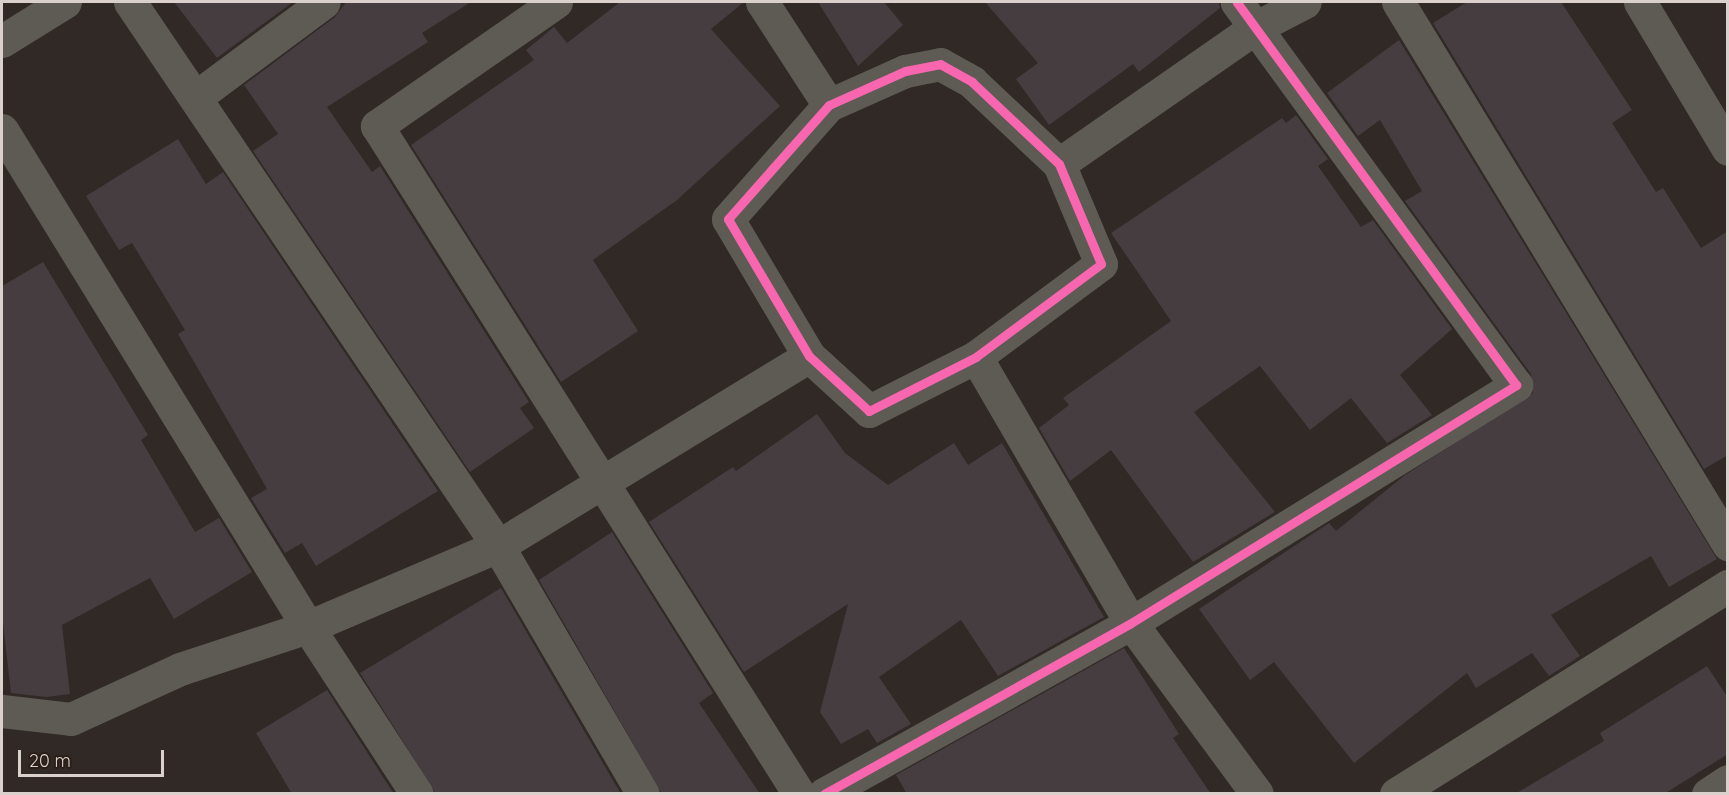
<!DOCTYPE html>
<html>
<head>
<meta charset="utf-8">
<style>
	body { margin:0 }
	#map { position:relative; width:1729px; height:795px; overflow:hidden; background:#302925; font-family:Quicksand,sans-serif }
	div>[style] { position:absolute }
	.building>* { inset:0; background:#453d40 }
	.street>* { height:33px; margin:-16.5px; padding:0 16.5px; transform-origin:16.5px; border-radius:16.5px; background:#5e5a54 }
	.secondary>* { height:33px; margin:-16.5px; padding:0 16.5px; transform-origin:16.5px; border-radius:16.5px; background:#605d55 }
	.cycleway>* { height:9px; margin:-4.5px; padding:0 4.5px; transform-origin:4.5px; border-radius:4.5px; background:#f766af }
	span { translate:-50% -50%; white-space:nowrap; text-align:center; line-height:1.15; -webkit-text-stroke:5px #2b1e17; paint-order:stroke }
	.frame { position:absolute; inset:0; border:3px solid #dad1cc; pointer-events:none }
	.scale { position:absolute; left:18px; top:750px; width:146px; height:27px; box-sizing:border-box; border:3px solid #dad1cc; border-top:0; padding-left:8px; font-size:18px; line-height:21px; white-space:nowrap; color:#dad1cc; -webkit-text-stroke:4px #2b1e17; paint-order:stroke }
</style>
</head>
<body>
<div id="map">
	<div class="building">
		<div style="clip-path:polygon(174px 2px,293px 2px,217px 58px)"></div>
		<div style="clip-path:polygon(346px 2px,471px 2px,422px 33px,428px 42px,327px 107px,372px 172px,380px 166px,529px 402px,520px 408px,534px 428px,470px 472px,253px 151px,278px 134px,244px 85px,335px 17px)"></div>
		<div style="clip-path:polygon(620px 2px,744px 2px,711px 29px,780px 106px,677px 200px,593px 260px,638px 331px,561px 382px,411px 145px,534px 60px,526px 50px,554px 27px,567px 43px)"></div>
		<div style="clip-path:polygon(818px 2px,884px 2px,903px 25px,858px 66px)"></div>
		<div style="clip-path:polygon(985px 2px,1219px 2px,1220px 8px,1139px 72px,1133px 64px,1049px 125px,1016px 79px,1038px 63px)"></div>
		<div style="clip-path:polygon(1467px 2px,1561px 2px,1632px 110px,1612px 123px,1656px 192px,1663px 188px,1701px 248px,1728px 231px,1728px 455px,1704px 469px,1433px 23px)"></div>
		<div style="clip-path:polygon(1399px 40px,1717px 559px,1669px 587px,1651px 556px,1551px 615px,1580px 656px,1549px 676px,1532px 653px,1476px 688px,1467px 673px,1354px 763px,1274px 662px,1250px 680px,1199px 609px,1329px 523px,1336px 531px,1405px 475px,1533px 393px,1531px 374px,1405px 201px,1422px 191px,1380px 120px,1358px 136px,1327px 93px)"></div>
		<div style="clip-path:polygon(1296px 115px,1328px 159px,1318px 166px,1361px 227px,1373px 220px,1452px 329px,1400px 375px,1432px 415px,1387px 443px,1351px 398px,1310px 430px,1260px 366px,1194px 412px,1275px 512px,1193px 562px,1111px 450px,1070px 481px,1039px 428px,1069px 405px,1063px 398px,1171px 321px,1111px 233px,1282px 118px,1286px 123px)"></div>
		<div style="clip-path:polygon(178px 139px,206px 184px,223px 172px,438px 491px,316px 566px,302px 543px,285px 553px,251px 498px,267px 489px,178px 334px,185px 330px,132px 243px,119px 250px,86px 196px)"></div>
		<div style="clip-path:polygon(43px 262px,148px 435px,141px 440px,195px 532px,219px 518px,252px 572px,174px 619px,150px 578px,62px 625px,70px 694px,46px 697px,11px 693px,2px 615px,2px 286px)"></div>
		<div style="clip-path:polygon(817px 414px,845px 453px,888px 485px,954px 443px,968px 465px,1002px 443px,1104px 617px,998px 676px,961px 620px,879px 677px,911px 724px,877px 743px,868px 729px,841px 744px,820px 712px,848px 604px,744px 672px,649px 522px,733px 467px,736px 471px)"></div>
		<div style="clip-path:polygon(612px 532px,713px 693px,699px 703px,760px 794px,662px 794px,539px 580px)"></div>
		<div style="clip-path:polygon(501px 588px,621px 794px,436px 794px,360px 673px)"></div>
		<div style="clip-path:polygon(1124px 648px,1179px 734px,1173px 738px,1211px 794px,907px 794px,896px 775px)"></div>
		<div style="clip-path:polygon(1707px 666px,1728px 698px,1728px 754px,1664px 794px,1515px 794px,1604px 741px,1600px 733px)"></div>
		<div style="clip-path:polygon(327px 690px,394px 794px,292px 794px,256px 733px)"></div>
	</div>
	<div class="street">
		<div style="left:130px;top:2px;width:657px;rotate:55.92deg"></div>
		<div style="left:498px;top:546px;width:287px;rotate:59.7deg"></div>
		<div style="left:556px;top:2px;width:218px;rotate:145.3deg"></div>
		<div style="left:377px;top:126px;width:790px;rotate:57.72deg"></div>
		<div style="left:762px;top:2px;width:123px;rotate:57deg"></div>
		<div style="left:1398px;top:2px;width:635px;rotate:58.66deg"></div>
		<div style="left:1640px;top:2px;width:171px;rotate:59.1deg"></div>
		<div style="left:2px;top:41px;width:74px;rotate:-31.8deg"></div>
		<div style="left:940px;top:64px;width:37px;rotate:29deg"></div>
		<div style="left:972px;top:82px;width:120px;rotate:43.3deg"></div>
		<div style="left:1059px;top:164px;width:108px;rotate:67.2deg"></div>
		<div style="left:1101px;top:264px;width:156px;rotate:143.4deg"></div>
		<div style="left:976px;top:357px;width:120px;rotate:153.2deg"></div>
		<div style="left:869px;top:411px;width:81px;rotate:-137.5deg"></div>
		<div style="left:809px;top:356px;width:159px;rotate:-120.6deg"></div>
		<div style="left:728px;top:219px;width:152px;rotate:-48.5deg"></div>
		<div style="left:829px;top:105px;width:83px;rotate:-24.1deg"></div>
		<div style="left:905px;top:71px;width:36px;rotate:-11deg"></div>
		<div style="left:196px;top:97px;width:159px;rotate:-36.6deg"></div>
		<div style="left:2px;top:130px;width:584px;rotate:58.38deg"></div>
		<div style="left:308px;top:627px;width:199px;rotate:56.9deg"></div>
		<div style="left:1059px;top:164px;width:239px;rotate:-34.8deg"></div>
		<div style="left:1255px;top:28px;width:56px;rotate:-27.5deg"></div>
		<div style="left:976px;top:357px;width:308px;rotate:59.8deg"></div>
		<div style="left:1131px;top:623px;width:212px;rotate:53.6deg"></div>
		<div style="left:2px;top:711px;width:69px;rotate:6.6deg"></div>
		<div style="left:71px;top:719px;width:120px;rotate:-24.6deg"></div>
		<div style="left:180px;top:669px;width:135px;rotate:-18.2deg"></div>
		<div style="left:308px;top:627px;width:207px;rotate:-23.1deg"></div>
		<div style="left:498px;top:546px;width:364px;rotate:-31.4deg"></div>
		<div style="left:824px;top:794px;width:351px;rotate:-29.1deg"></div>
		<div style="left:1131px;top:623px;width:453px;rotate:-31.7deg"></div>
		<div style="left:1516px;top:385px;width:474px;rotate:-126.1deg"></div>
		<div style="left:1708px;top:794px;width:24px;rotate:-33deg"></div>
	</div>
	<div class="secondary">
		<div style="left:1396px;top:794px;width:392px;rotate:-32.1deg"></div>
	</div>
	<div class="cycleway">
		<div style="left:940px;top:64px;width:37px;rotate:29deg"></div>
		<div style="left:972px;top:82px;width:120px;rotate:43.3deg"></div>
		<div style="left:1059px;top:164px;width:108px;rotate:67.2deg"></div>
		<div style="left:1101px;top:264px;width:156px;rotate:143.4deg"></div>
		<div style="left:976px;top:357px;width:120px;rotate:153.2deg"></div>
		<div style="left:869px;top:411px;width:81px;rotate:-137.5deg"></div>
		<div style="left:809px;top:356px;width:159px;rotate:-120.6deg"></div>
		<div style="left:728px;top:219px;width:152px;rotate:-48.5deg"></div>
		<div style="left:829px;top:105px;width:83px;rotate:-24.1deg"></div>
		<div style="left:905px;top:71px;width:36px;rotate:-11deg"></div>
		<div style="left:824px;top:794px;width:351px;rotate:-29.1deg"></div>
		<div style="left:1131px;top:623px;width:453px;rotate:-31.7deg"></div>
		<div style="left:1516px;top:385px;width:474px;rotate:-126.1deg"></div>
	</div>
	<div class="frame"></div>
	<div class="scale">20 m</div>
</div>
</body>
</html>
